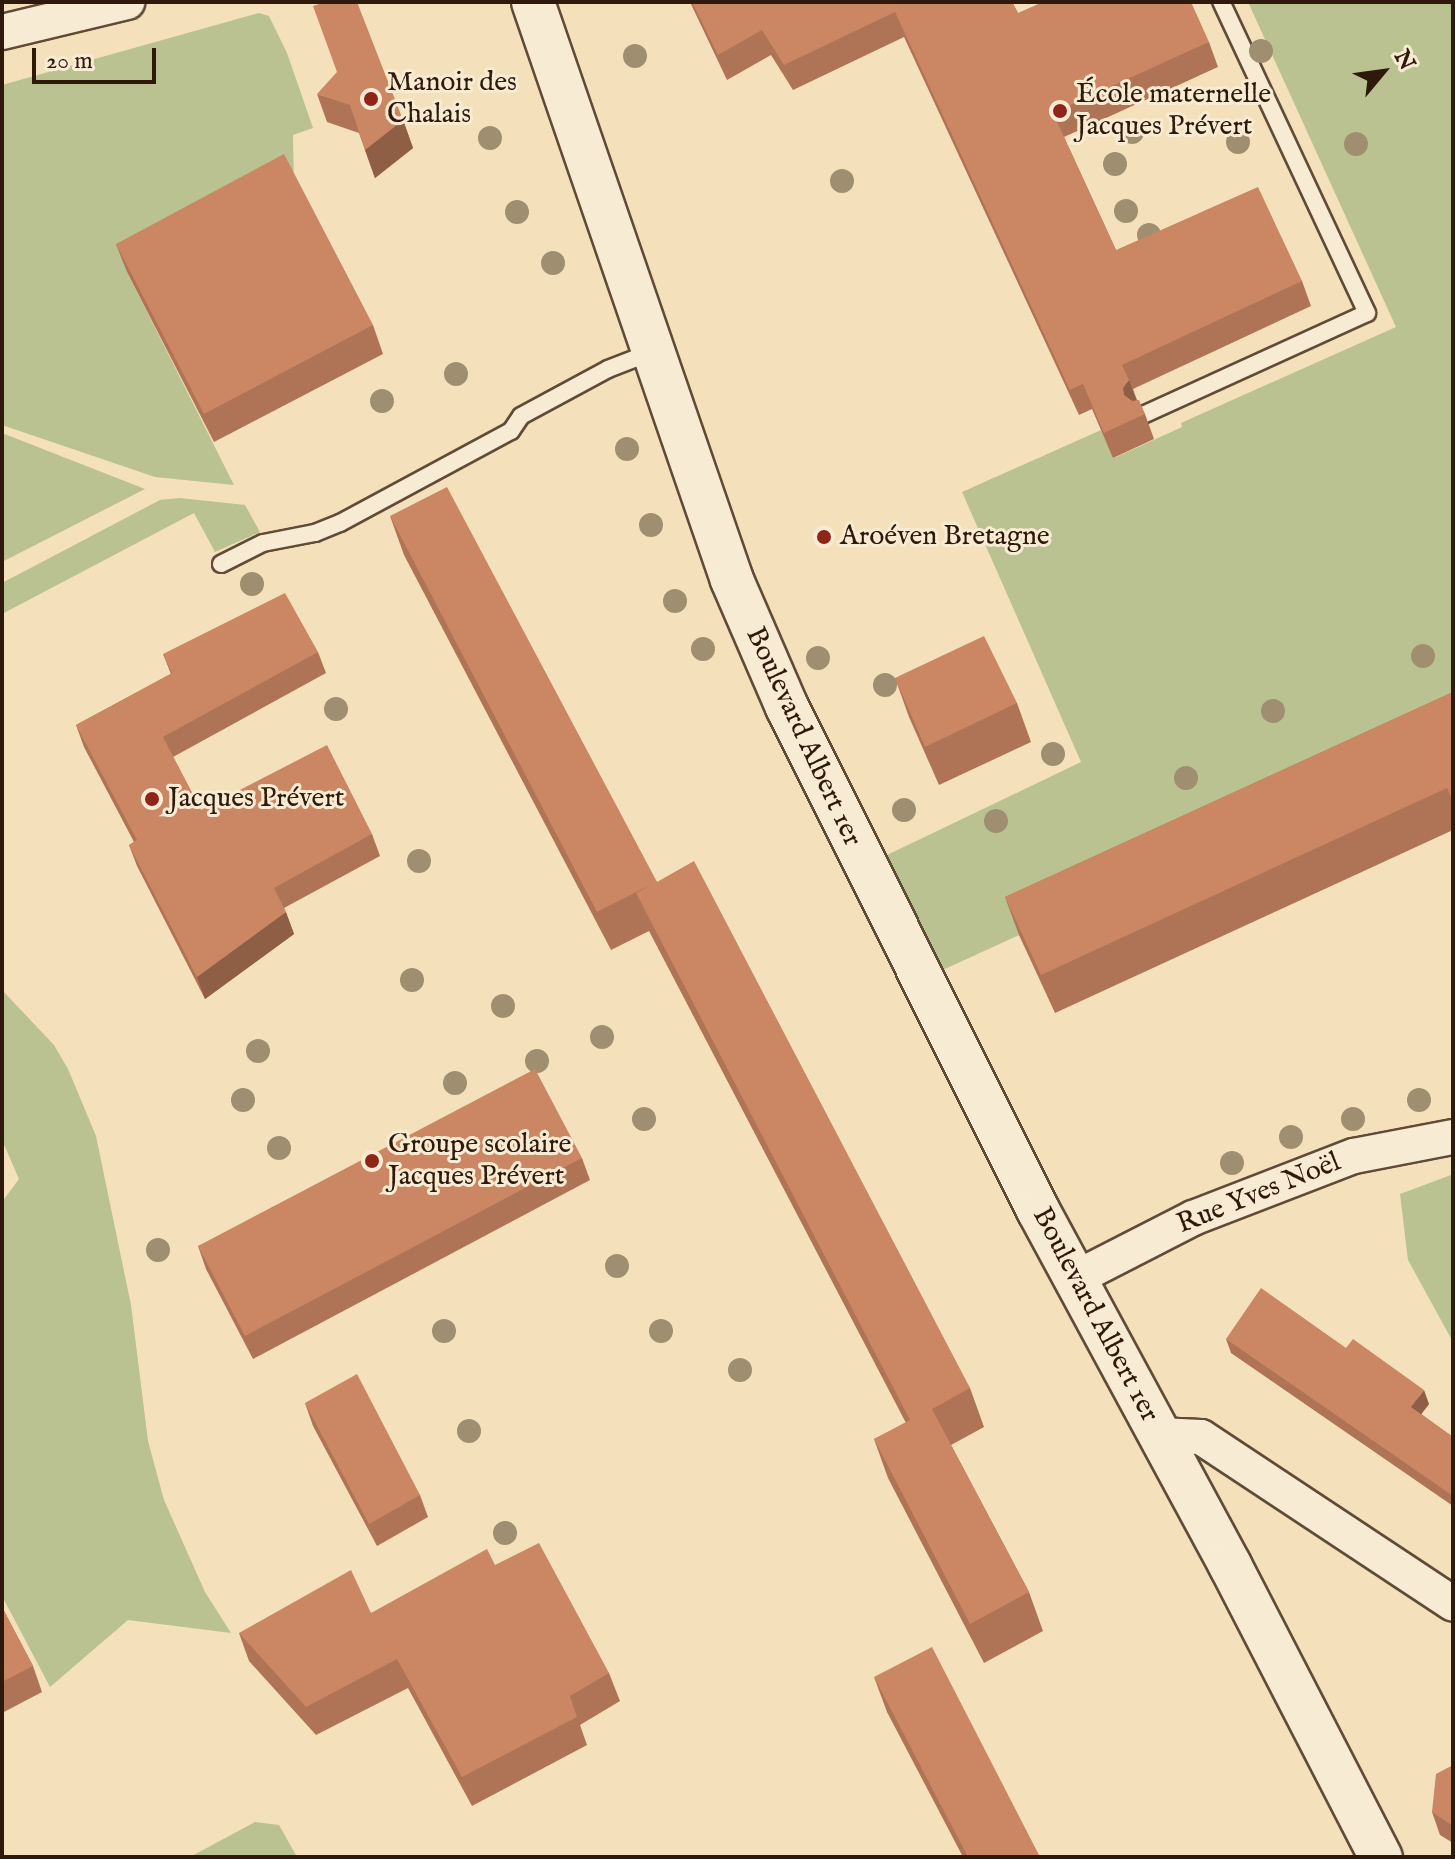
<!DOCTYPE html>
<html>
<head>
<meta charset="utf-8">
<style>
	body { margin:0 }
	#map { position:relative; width:1455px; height:1859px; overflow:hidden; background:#f4e0bb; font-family:"IM FELL English",serif }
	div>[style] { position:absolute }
	.green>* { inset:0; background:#bac291 }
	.roads { filter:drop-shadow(2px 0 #604b37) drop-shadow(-2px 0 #604b37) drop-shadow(0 2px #604b37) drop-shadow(0 -2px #604b37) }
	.service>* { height:16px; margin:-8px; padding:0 8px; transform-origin:8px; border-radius:8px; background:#f8ebd3 }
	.minor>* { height:34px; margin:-17px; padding:0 17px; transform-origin:17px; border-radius:17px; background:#f8ebd3 }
	.tertiary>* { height:42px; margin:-21px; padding:0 21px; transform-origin:21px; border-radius:21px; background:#f8ebd3 }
	.trees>* { width:24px; height:24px; margin:-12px; border-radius:50%; background:#9f8f70 }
	.wall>* { inset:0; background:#af7355 }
	.shaded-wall>* { inset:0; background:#8e5e45 }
	.building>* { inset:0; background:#cb8663 }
	.dots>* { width:22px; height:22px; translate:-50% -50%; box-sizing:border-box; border:4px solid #f8ebd3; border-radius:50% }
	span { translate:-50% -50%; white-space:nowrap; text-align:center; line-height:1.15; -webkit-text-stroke:6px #f8ebd3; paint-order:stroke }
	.poi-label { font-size:28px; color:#2f190b }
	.left { translate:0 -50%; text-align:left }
	.street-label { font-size:28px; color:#2f190b }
	.frame { position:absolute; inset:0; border:4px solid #2f190b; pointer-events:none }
	.north { position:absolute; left:1343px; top:32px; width:80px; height:80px; -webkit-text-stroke:6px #f8ebd3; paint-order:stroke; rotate:61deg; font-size:22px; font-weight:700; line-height:32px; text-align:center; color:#2f190b }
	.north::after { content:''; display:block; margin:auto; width:28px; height:36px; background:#2f190b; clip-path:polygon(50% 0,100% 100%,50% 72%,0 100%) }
	.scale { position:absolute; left:32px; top:48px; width:124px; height:36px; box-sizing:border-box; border:4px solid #2f190b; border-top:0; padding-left:10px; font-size:24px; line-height:28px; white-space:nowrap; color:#2f190b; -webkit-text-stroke:6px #f8ebd3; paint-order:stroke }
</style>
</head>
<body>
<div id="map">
	<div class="green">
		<div style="clip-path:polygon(1248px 2px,1453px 2px,1453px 737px,923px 979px,864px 866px,1081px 762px,962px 492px,1101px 430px,1114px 458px,1182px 427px,1181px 423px,1396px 327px)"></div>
		<div style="clip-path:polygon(259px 13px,269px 16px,287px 53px,313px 128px,293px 135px,294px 183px,127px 272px,234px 485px,155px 477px,2px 425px,2px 85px)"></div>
		<div style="clip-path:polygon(2px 433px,145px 489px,2px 562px)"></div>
		<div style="clip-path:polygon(180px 498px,245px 505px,260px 532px,215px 552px,194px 513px,2px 614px,2px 583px,160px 500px)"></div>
		<div style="clip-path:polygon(2px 990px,54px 1045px,68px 1069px,96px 1136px,131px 1305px,148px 1441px,164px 1500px,205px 1592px,231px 1633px,128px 1620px,50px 1687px,2px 1596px,2px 1202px,19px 1179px,2px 1140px)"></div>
		<div style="clip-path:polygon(1451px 1175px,1453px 1186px,1453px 1342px,1408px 1260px,1400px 1194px)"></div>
		<div style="clip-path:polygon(255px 1822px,279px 1825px,297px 1857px,190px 1857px)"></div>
	</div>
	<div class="roads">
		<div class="service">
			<div style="left:1143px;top:415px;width:246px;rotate:-24.5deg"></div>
			<div style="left:1367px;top:313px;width:344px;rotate:-115.1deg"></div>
			<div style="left:221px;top:564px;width:47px;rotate:-26.6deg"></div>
			<div style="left:263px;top:543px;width:53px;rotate:-10.9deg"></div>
			<div style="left:315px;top:533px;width:27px;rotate:-22deg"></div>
			<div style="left:340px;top:523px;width:194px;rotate:-28.3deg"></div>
			<div style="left:511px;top:431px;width:18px;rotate:-56deg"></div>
			<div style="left:521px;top:416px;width:99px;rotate:-28.4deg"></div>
			<div style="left:608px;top:369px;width:47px;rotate:-21.1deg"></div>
		</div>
		<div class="minor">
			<div style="left:2px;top:32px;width:129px;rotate:-13.5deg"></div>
			<div style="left:1074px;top:1279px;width:134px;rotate:-27.1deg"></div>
			<div style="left:1193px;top:1218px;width:173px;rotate:-21.1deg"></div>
			<div style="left:1354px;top:1156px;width:101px;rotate:-10.9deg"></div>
			<div style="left:1158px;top:1435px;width:43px;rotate:2.7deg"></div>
			<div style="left:1201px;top:1437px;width:302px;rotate:33.5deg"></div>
		</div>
		<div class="tertiary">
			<div style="left:533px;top:2px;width:611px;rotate:71deg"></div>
			<div style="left:732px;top:580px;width:138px;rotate:66.6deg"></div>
			<div style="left:787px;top:707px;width:562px;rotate:63.48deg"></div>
			<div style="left:1038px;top:1210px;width:404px;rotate:61.6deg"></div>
			<div style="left:1230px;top:1565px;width:329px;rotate:62.7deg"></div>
		</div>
	</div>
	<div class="trees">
		<div style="left:1261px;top:51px"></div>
		<div style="left:635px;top:56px"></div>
		<div style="left:1132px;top:132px"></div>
		<div style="left:490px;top:138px"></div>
		<div style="left:1238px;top:142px"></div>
		<div style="left:1356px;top:144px"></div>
		<div style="left:1115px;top:164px"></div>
		<div style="left:842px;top:181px"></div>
		<div style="left:1126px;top:211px"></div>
		<div style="left:517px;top:212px"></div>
		<div style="left:1149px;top:235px"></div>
		<div style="left:553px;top:263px"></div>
		<div style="left:456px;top:374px"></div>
		<div style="left:382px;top:401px"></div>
		<div style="left:627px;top:449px"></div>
		<div style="left:651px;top:525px"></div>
		<div style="left:252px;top:584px"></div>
		<div style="left:675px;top:601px"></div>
		<div style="left:703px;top:649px"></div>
		<div style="left:1423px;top:656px"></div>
		<div style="left:818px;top:658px"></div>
		<div style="left:885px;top:685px"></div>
		<div style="left:336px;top:709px"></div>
		<div style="left:1273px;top:711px"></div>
		<div style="left:1053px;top:754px"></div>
		<div style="left:1186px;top:778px"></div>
		<div style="left:904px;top:810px"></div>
		<div style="left:996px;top:821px"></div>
		<div style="left:419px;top:861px"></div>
		<div style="left:412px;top:980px"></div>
		<div style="left:503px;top:1006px"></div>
		<div style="left:602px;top:1037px"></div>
		<div style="left:258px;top:1051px"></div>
		<div style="left:537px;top:1061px"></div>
		<div style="left:455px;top:1083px"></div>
		<div style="left:243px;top:1100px"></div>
		<div style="left:1419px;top:1100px"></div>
		<div style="left:644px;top:1119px"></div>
		<div style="left:1353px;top:1119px"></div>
		<div style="left:1291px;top:1137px"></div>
		<div style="left:279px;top:1148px"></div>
		<div style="left:1232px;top:1163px"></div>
		<div style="left:158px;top:1250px"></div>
		<div style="left:617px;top:1266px"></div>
		<div style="left:444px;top:1331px"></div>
		<div style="left:661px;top:1331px"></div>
		<div style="left:740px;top:1370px"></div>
		<div style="left:469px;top:1431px"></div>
		<div style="left:505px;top:1533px"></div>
	</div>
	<div class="wall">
		<div style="clip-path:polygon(690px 2px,1012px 2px,1018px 13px,1209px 42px,1218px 67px,1064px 137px,1116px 250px,1302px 281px,1311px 306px,1133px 389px,1137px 400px,1145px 414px,1154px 439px,1113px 458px,1092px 409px,1079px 415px,904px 37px,793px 90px,771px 55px,727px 80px)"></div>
		<div style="clip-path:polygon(317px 94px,403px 120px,413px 148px,375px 178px,359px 133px,327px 122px)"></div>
		<div style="clip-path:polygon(116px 244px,373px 325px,383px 354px,214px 442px,127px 272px)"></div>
		<div style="clip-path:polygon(390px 516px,657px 882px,970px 1388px,984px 1427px,951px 1445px,1029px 1592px,1043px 1631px,984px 1663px,888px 1478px,874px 1439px,906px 1423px,649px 931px,611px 950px,404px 555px)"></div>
		<div style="clip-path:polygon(318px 652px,326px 673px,173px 757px,201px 810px,372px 834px,380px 856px,284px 908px,294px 934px,205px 999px,137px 866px,129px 845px,134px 842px,84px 747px,76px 725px,171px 674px,163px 654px)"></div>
		<div style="clip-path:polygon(895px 678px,1017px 703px,1031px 742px,939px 785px,909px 717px)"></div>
		<div style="clip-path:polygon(1453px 692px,1453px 830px,1055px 1013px,1019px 935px,1005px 897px)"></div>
		<div style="clip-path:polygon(582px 1158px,590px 1180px,253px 1359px,206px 1269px,198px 1246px)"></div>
		<div style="clip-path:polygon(1226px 1339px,1346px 1348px,1429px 1404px,1421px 1414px,1453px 1437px,1453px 1506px,1231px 1353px)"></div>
		<div style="clip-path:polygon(305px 1403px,420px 1495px,428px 1517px,377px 1546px,313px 1426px)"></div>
		<div style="clip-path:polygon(495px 1565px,609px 1673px,620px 1701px,580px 1725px,587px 1745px,472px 1806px,408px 1688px,316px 1735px,249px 1661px,239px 1633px,371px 1613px)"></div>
		<div style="clip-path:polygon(2px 1607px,33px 1666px,42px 1692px,2px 1713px)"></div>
		<div style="clip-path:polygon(874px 1677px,1040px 1857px,963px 1857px,887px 1712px)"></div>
		<div style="clip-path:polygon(1453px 1765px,1453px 1843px,1440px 1835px,1432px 1812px)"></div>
	</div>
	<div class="shaded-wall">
		<div style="clip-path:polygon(403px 120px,413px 148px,375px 178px,365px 150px)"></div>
		<div style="clip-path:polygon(1129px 380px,1138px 405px,1124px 395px,1123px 388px)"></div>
		<div style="clip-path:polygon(286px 912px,294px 934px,205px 999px,197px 977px)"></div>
		<div style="clip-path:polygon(1424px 1390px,1429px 1404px,1416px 1421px,1411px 1407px)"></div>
	</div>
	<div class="building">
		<div style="clip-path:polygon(325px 2px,357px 2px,403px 120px,365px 150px,350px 105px,317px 94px,337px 72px,313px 6px)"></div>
		<div style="clip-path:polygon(692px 2px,1012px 2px,1018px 13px,1043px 2px,1191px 2px,1209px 42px,1053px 113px,1116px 250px,1258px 187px,1302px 281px,1122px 365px,1129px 380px,1123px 388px,1124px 395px,1132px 401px,1139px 400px,1145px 414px,1104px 433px,1083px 384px,1070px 390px,895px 12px,784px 65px,762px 30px,718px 55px)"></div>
		<div style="clip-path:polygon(284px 154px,373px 325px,204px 414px,116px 244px)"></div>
		<div style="clip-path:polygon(447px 487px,657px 882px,694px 861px,970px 1388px,925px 1413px,932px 1409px,1029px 1592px,970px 1624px,874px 1439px,910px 1420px,636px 893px,654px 883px,597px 912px,390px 516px)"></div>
		<div style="clip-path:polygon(285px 593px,318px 652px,163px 737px,201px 810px,327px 745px,372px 834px,274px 888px,286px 912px,197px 977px,129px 845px,137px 840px,76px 725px,172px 673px,163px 654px)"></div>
		<div style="clip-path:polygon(984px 636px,1017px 703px,925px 747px,895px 678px)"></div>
		<div style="clip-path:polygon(1453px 692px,1453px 801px,1447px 788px,1041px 975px,1005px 897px)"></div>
		<div style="clip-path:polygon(535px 1069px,582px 1158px,245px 1336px,198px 1246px)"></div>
		<div style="clip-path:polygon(1261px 1288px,1346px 1348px,1353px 1339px,1424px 1390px,1411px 1407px,1453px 1437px,1453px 1496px,1226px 1339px)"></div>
		<div style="clip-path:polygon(357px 1374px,420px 1495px,369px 1524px,305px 1403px)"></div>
		<div style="clip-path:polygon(539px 1543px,609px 1673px,570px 1696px,577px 1717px,462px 1777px,397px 1659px,306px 1707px,239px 1633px,351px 1570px,371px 1613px,487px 1549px,495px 1565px)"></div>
		<div style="clip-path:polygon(2px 1607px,33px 1666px,2px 1682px)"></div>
		<div style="clip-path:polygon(932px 1647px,1040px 1857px,968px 1857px,874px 1677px)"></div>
		<div style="clip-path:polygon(1453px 1765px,1453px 1826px,1432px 1812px,1436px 1774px)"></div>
	</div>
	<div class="dots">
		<div style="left:371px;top:99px;background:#8f2418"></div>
		<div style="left:1060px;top:111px;background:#8f2418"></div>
		<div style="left:824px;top:537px;background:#8f2418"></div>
		<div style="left:152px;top:799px;background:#8f2418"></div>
		<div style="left:372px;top:1161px;background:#8f2418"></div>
	</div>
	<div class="poi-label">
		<span class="left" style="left:387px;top:99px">Manoir des<br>Chalais</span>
		<span class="left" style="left:1076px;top:111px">École maternelle<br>Jacques Prévert</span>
		<span class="left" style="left:840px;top:537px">Aroéven Bretagne</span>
		<span class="left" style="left:168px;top:799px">Jacques Prévert</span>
		<span class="left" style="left:388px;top:1161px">Groupe scolaire<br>Jacques Prévert</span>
	</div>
	<div class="street-label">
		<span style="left:803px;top:737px;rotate:65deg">Boulevard Albert 1er</span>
		<span style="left:1259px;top:1194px;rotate:-22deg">Rue Yves Noël</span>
		<span style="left:1095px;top:1315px;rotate:62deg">Boulevard Albert 1er</span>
	</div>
	<div class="frame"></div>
	<div class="north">N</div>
	<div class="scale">20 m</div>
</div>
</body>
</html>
